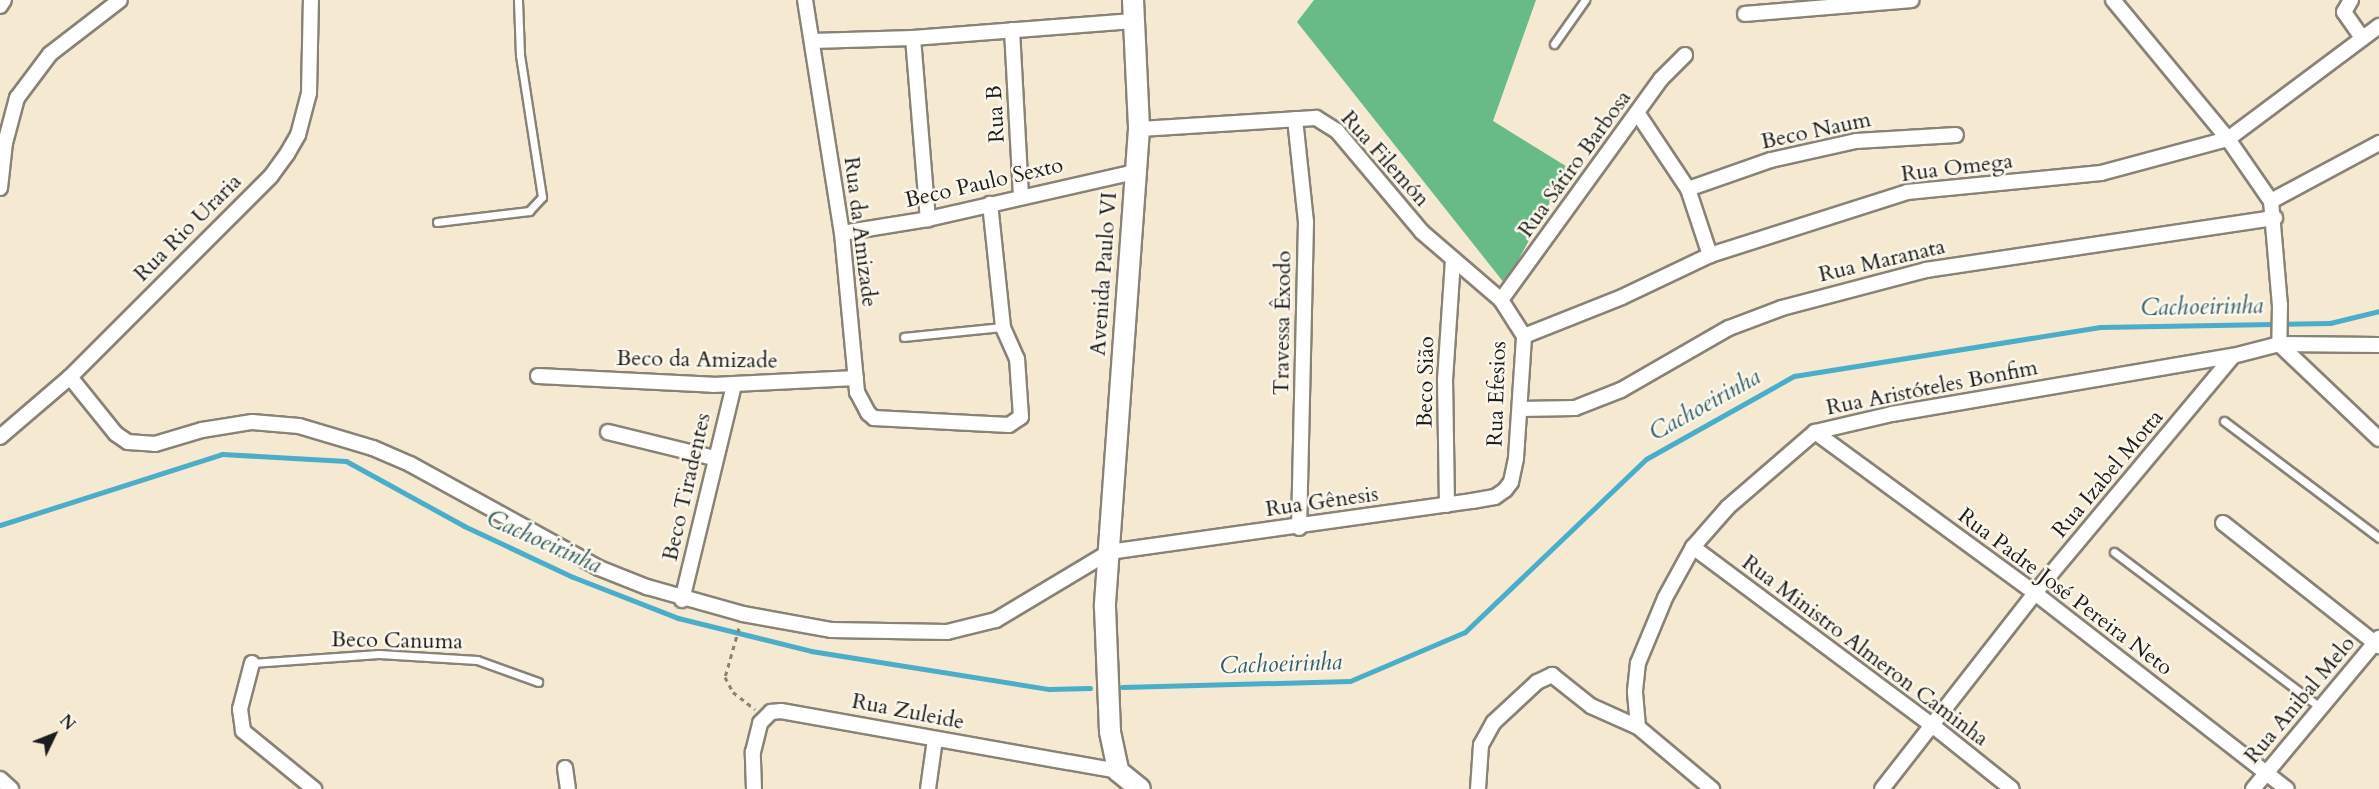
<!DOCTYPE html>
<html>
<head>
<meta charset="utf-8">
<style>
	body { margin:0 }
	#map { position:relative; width:2379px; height:789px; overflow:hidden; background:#f5e9d2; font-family:Cardo,serif }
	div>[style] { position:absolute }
	.forest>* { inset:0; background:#68ba87 }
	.stream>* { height:5px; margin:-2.5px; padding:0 2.5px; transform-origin:2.5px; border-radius:2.5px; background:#4aadc9 }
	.path>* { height:3px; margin-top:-1.5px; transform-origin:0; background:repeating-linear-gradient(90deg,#888277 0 4.5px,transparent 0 9px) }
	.roads { filter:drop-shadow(2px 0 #888277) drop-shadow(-2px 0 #888277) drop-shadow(0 2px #888277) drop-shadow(0 -2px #888277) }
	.lane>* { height:7px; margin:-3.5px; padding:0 3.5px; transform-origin:3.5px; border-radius:3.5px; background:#fff }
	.street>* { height:14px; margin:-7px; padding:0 7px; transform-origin:7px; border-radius:7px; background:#fff }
	.secondary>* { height:20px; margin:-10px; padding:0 10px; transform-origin:10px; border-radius:10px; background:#fff }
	span { translate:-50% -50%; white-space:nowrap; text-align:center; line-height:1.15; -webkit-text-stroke:5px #fbf7ec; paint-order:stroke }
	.street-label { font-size:22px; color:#1c1c1c }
	.water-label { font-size:24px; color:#315d6a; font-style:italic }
	.north { position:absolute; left:24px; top:705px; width:60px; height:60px; -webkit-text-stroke:4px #fbf7ec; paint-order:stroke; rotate:47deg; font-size:16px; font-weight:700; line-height:24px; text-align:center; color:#1c1c1c }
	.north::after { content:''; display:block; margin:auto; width:21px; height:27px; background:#1c1c1c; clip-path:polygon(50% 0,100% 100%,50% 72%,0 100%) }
</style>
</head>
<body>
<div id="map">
	<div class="forest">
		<div style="clip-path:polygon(1314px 0,1536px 0,1493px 121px,1569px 168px,1505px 284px,1297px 22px)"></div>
	</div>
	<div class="stream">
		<div style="left:0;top:525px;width:233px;rotate:-17.7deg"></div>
		<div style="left:222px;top:454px;width:124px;rotate:3.2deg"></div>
		<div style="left:346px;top:461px;width:135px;rotate:28.8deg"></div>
		<div style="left:464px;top:526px;width:120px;rotate:25.1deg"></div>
		<div style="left:573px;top:577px;width:113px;rotate:21.3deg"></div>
		<div style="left:678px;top:618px;width:137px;rotate:13.9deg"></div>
		<div style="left:811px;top:651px;width:241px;rotate:9.1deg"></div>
		<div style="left:1049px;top:689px;width:41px;rotate:-1.4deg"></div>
		<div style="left:1122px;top:687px;width:228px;rotate:-1.5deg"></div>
		<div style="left:1350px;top:681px;width:125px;rotate:-23.1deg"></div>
		<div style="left:1465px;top:632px;width:250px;rotate:-43.7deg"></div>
		<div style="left:1646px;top:459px;width:170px;rotate:-29.3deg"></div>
		<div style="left:1794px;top:376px;width:310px;rotate:-9.1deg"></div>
		<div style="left:2100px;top:327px;width:230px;rotate:-1deg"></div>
		<div style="left:2330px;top:323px;width:50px;rotate:-13.8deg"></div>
	</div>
	<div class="path">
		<div style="left:739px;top:628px;width:51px;rotate:105.9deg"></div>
		<div style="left:725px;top:677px;width:17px;rotate:62deg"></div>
		<div style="left:733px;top:692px;width:28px;rotate:38deg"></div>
	</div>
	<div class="roads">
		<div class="lane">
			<div style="left:1554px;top:44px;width:54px;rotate:-54.8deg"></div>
			<div style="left:437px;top:222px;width:93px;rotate:-6.8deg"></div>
			<div style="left:529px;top:211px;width:19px;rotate:-47deg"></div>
			<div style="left:542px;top:197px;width:144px;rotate:-98.8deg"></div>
			<div style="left:520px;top:55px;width:55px;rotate:-92.1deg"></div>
			<div style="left:904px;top:337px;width:100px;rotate:-5.8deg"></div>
			<div style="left:2224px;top:421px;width:194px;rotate:37deg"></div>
			<div style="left:2114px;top:552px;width:258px;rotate:37deg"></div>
			<div style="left:252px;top:663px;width:127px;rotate:-4.1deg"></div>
			<div style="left:379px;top:654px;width:98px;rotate:3.5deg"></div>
			<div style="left:477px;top:660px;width:65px;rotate:19.8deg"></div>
		</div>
		<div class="street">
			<div style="left:805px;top:0;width:236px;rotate:81deg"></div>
			<div style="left:842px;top:233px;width:160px;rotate:84.6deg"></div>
			<div style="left:857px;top:392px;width:24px;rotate:62deg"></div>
			<div style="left:868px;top:413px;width:8px;rotate:40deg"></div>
			<div style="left:874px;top:418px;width:135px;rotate:3deg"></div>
			<div style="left:1009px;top:425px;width:14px;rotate:-34deg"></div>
			<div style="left:1021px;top:417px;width:58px;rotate:-93.9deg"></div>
			<div style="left:1017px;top:359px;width:35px;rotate:-114deg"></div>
			<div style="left:1003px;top:327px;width:124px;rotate:-96deg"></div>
			<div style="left:2113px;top:0;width:180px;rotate:50.4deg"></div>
			<div style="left:2228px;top:139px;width:75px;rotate:55.3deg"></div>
			<div style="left:2271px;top:201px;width:104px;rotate:85.1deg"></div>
			<div style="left:2280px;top:305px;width:39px;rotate:91deg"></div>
			<div style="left:2279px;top:344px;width:138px;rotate:43.5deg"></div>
			<div style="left:2351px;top:0;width:14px;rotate:120deg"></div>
			<div style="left:2344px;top:12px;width:32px;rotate:55deg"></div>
			<div style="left:0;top:6px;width:7px;rotate:-56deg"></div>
			<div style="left:1745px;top:14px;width:167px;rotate:-4.8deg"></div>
			<div style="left:1012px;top:30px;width:165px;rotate:86.9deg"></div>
			<div style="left:913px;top:38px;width:182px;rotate:85.3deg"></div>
			<div style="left:812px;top:41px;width:101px;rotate:-1.7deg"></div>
			<div style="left:913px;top:38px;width:224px;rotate:-4.4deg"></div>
			<div style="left:1638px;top:114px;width:90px;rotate:56.3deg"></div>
			<div style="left:1688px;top:189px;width:70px;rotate:71.6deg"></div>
			<div style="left:1295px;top:119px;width:104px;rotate:83.9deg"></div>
			<div style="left:1306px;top:222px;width:306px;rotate:91.3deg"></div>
			<div style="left:0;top:188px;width:45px;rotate:-83.7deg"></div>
			<div style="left:5px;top:143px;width:47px;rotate:-75.1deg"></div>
			<div style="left:17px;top:98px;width:55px;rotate:-53.1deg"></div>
			<div style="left:50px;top:54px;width:88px;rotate:-37.6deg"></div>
			<div style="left:1688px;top:189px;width:88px;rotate:-19.3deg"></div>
			<div style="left:1771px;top:160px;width:87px;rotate:-12.6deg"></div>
			<div style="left:1856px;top:141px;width:100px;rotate:-3.4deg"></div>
			<div style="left:2271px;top:201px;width:123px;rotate:-28.2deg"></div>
			<div style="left:842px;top:233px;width:87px;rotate:-9.2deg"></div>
			<div style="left:928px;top:219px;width:212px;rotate:-12.8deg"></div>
			<div style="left:1501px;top:300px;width:273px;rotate:-54.1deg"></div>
			<div style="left:1661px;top:79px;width:34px;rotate:-45deg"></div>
			<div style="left:1524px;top:336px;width:105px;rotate:-21.7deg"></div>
			<div style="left:1622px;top:297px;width:98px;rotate:-25.5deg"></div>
			<div style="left:1710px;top:255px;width:207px;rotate:-17.7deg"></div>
			<div style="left:1907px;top:192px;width:195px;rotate:-5.6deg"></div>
			<div style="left:2101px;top:173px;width:131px;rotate:-15deg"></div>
			<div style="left:2228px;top:139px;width:189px;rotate:-36.8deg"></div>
			<div style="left:538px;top:376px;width:175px;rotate:2.9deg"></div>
			<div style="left:713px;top:385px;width:143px;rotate:-2.8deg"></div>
			<div style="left:70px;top:377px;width:73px;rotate:51.1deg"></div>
			<div style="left:116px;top:434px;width:14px;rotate:34deg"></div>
			<div style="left:128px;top:442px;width:27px;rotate:4deg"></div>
			<div style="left:155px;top:444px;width:49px;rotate:-16.6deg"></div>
			<div style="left:202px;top:430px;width:51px;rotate:-9.1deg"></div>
			<div style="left:252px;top:422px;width:47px;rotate:4.9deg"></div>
			<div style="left:299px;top:426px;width:77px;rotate:16.6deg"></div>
			<div style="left:373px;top:448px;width:40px;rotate:23.4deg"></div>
			<div style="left:410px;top:464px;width:216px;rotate:28.8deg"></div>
			<div style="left:599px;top:568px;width:52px;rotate:21.6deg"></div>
			<div style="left:647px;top:587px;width:100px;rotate:15.7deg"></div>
			<div style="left:743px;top:614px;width:89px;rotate:10.3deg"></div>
			<div style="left:831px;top:630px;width:116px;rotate:1deg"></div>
			<div style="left:947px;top:632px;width:50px;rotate:-13.8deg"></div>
			<div style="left:996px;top:620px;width:132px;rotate:-31deg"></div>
			<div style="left:1109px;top:552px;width:367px;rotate:-8deg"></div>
			<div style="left:1472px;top:501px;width:23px;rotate:-10deg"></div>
			<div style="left:1495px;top:497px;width:12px;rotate:-35deg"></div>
			<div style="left:1505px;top:490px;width:10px;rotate:-53deg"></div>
			<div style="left:1511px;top:482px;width:25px;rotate:-78deg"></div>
			<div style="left:1516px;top:458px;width:122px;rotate:-86.2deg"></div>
			<div style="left:1524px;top:336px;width:43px;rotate:-122.6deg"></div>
			<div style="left:1501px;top:300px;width:104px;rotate:-139.3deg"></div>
			<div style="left:1422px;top:232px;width:132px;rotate:-130.1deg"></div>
			<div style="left:1337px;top:131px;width:25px;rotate:-148deg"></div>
			<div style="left:1316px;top:118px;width:177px;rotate:176.4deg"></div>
			<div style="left:1520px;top:409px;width:55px;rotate:-1deg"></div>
			<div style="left:1575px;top:408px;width:49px;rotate:-21.4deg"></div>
			<div style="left:1621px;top:390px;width:125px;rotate:-29.9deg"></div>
			<div style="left:1729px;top:328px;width:57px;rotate:-20.7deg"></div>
			<div style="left:1782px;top:308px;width:149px;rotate:-14.8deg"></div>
			<div style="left:1926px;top:270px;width:353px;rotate:-8.5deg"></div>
			<div style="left:608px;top:432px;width:109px;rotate:13.8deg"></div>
			<div style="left:1815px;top:432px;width:273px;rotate:36.2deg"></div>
			<div style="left:2035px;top:593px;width:319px;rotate:37.9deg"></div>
			<div style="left:0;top:437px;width:92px;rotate:-40.6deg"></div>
			<div style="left:70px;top:377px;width:284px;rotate:-45deg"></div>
			<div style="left:271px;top:176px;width:27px;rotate:-54deg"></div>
			<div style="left:287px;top:154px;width:22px;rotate:-60deg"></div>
			<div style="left:298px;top:135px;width:43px;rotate:-75.3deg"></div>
			<div style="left:309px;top:93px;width:93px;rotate:-88.8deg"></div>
			<div style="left:1447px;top:505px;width:125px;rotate:-90.9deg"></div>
			<div style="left:1445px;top:380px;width:119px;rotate:-86.2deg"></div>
			<div style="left:2223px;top:523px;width:199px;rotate:38.3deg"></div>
			<div style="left:1693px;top:547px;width:298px;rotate:36.7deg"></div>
			<div style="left:1932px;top:725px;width:102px;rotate:38.7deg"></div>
			<div style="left:682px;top:600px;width:221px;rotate:-76.4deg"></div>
			<div style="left:252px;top:663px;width:48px;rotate:104.6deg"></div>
			<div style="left:240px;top:709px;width:22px;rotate:82deg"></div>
			<div style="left:243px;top:731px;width:92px;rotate:39.2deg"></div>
			<div style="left:1638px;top:727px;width:36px;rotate:-95deg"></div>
			<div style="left:1635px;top:691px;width:28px;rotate:-84deg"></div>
			<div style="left:1638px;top:663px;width:70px;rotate:-67.4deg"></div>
			<div style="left:1665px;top:598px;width:58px;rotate:-61.2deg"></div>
			<div style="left:1693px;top:547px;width:53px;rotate:-48.8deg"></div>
			<div style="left:1728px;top:507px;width:115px;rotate:-40.8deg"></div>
			<div style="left:1815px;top:432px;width:79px;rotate:-13.2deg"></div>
			<div style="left:1892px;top:414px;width:346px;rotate:-9.7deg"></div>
			<div style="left:2233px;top:356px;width:48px;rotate:-14.6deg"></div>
			<div style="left:2279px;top:344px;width:100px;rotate:0.6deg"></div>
			<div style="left:565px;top:768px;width:21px;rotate:82deg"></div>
			<div style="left:0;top:779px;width:15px;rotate:42deg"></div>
			<div style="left:754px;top:789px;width:37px;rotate:-92deg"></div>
			<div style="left:753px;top:752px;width:30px;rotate:-76deg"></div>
			<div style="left:760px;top:723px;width:16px;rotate:-45deg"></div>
			<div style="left:771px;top:712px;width:10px;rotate:-6deg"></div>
			<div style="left:781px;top:711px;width:342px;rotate:10.1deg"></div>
			<div style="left:928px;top:789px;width:50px;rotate:-82deg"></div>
			<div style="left:1478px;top:789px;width:44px;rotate:-86.1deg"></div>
			<div style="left:1481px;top:745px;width:26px;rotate:-61deg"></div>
			<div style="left:1494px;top:722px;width:59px;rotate:-42.9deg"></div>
			<div style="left:1537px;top:682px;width:17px;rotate:-25deg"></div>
			<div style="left:1552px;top:675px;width:50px;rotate:38.5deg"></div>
			<div style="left:1591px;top:706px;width:51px;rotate:24.1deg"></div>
			<div style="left:1638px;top:727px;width:97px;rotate:40deg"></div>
			<div style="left:1882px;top:789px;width:249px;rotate:-52deg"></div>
			<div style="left:2035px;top:593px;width:309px;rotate:-50.1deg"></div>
			<div style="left:2253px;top:789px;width:197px;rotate:-50.2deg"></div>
		</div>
		<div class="secondary">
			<div style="left:1133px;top:0;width:129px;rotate:87.3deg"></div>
			<div style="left:1139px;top:129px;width:479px;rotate:94.1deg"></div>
			<div style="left:1105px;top:607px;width:125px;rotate:87.7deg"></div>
			<div style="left:1110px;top:732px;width:40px;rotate:78deg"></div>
			<div style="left:1118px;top:771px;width:28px;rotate:39deg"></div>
		</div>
	</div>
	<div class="street-label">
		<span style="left:996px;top:114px;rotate:-93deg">Rua B</span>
		<span style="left:1816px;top:131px;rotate:-12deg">Beco Naum</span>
		<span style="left:1385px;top:159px;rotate:48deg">Rua Filemón</span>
		<span style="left:1575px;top:164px;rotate:-54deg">Rua Sátiro Barbosa</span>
		<span style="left:1957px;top:168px;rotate:-7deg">Rua Omega</span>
		<span style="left:984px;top:183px;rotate:-13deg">Beco Paulo Sexto</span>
		<span style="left:188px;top:228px;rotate:-45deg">Rua Rio Uraria</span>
		<span style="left:860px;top:232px;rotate:83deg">Rua da Amizade</span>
		<span style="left:1882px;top:261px;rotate:-13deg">Rua Maranata</span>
		<span style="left:1104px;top:274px;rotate:-86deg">Avenida Paulo VI</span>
		<span style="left:1283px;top:323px;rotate:-89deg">Travessa Êxodo</span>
		<span style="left:697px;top:360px;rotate:1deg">Beco da Amizade</span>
		<span style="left:1426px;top:382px;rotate:-89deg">Beco Sião</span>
		<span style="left:1932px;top:388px;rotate:-11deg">Rua Aristóteles Bonfim</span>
		<span style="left:1497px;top:394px;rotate:-88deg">Rua Efesios</span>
		<span style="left:2108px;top:474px;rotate:-50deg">Rua Izabel Motta</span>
		<span style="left:687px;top:487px;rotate:-77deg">Beco Tiradentes</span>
		<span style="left:1322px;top:502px;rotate:-8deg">Rua Gênesis</span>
		<span style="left:2065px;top:592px;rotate:37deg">Rua Padre José Pereira Neto</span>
		<span style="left:397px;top:641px;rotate:1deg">Beco Canuma</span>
		<span style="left:1865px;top:651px;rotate:37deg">Rua Ministro Almeron Caminha</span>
		<span style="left:2300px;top:700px;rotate:-50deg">Rua Anibal Melo</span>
		<span style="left:908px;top:712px;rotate:11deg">Rua Zuleide</span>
	</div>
	<div class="water-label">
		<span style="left:2202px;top:307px;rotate:-1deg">Cachoeirinha</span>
		<span style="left:1705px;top:405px;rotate:-29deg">Cachoeirinha</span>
		<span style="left:544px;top:542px;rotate:24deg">Cachoeirinha</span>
		<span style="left:1281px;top:664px;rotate:-2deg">Cachoeirinha</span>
	</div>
	<div class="north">N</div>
</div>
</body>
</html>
